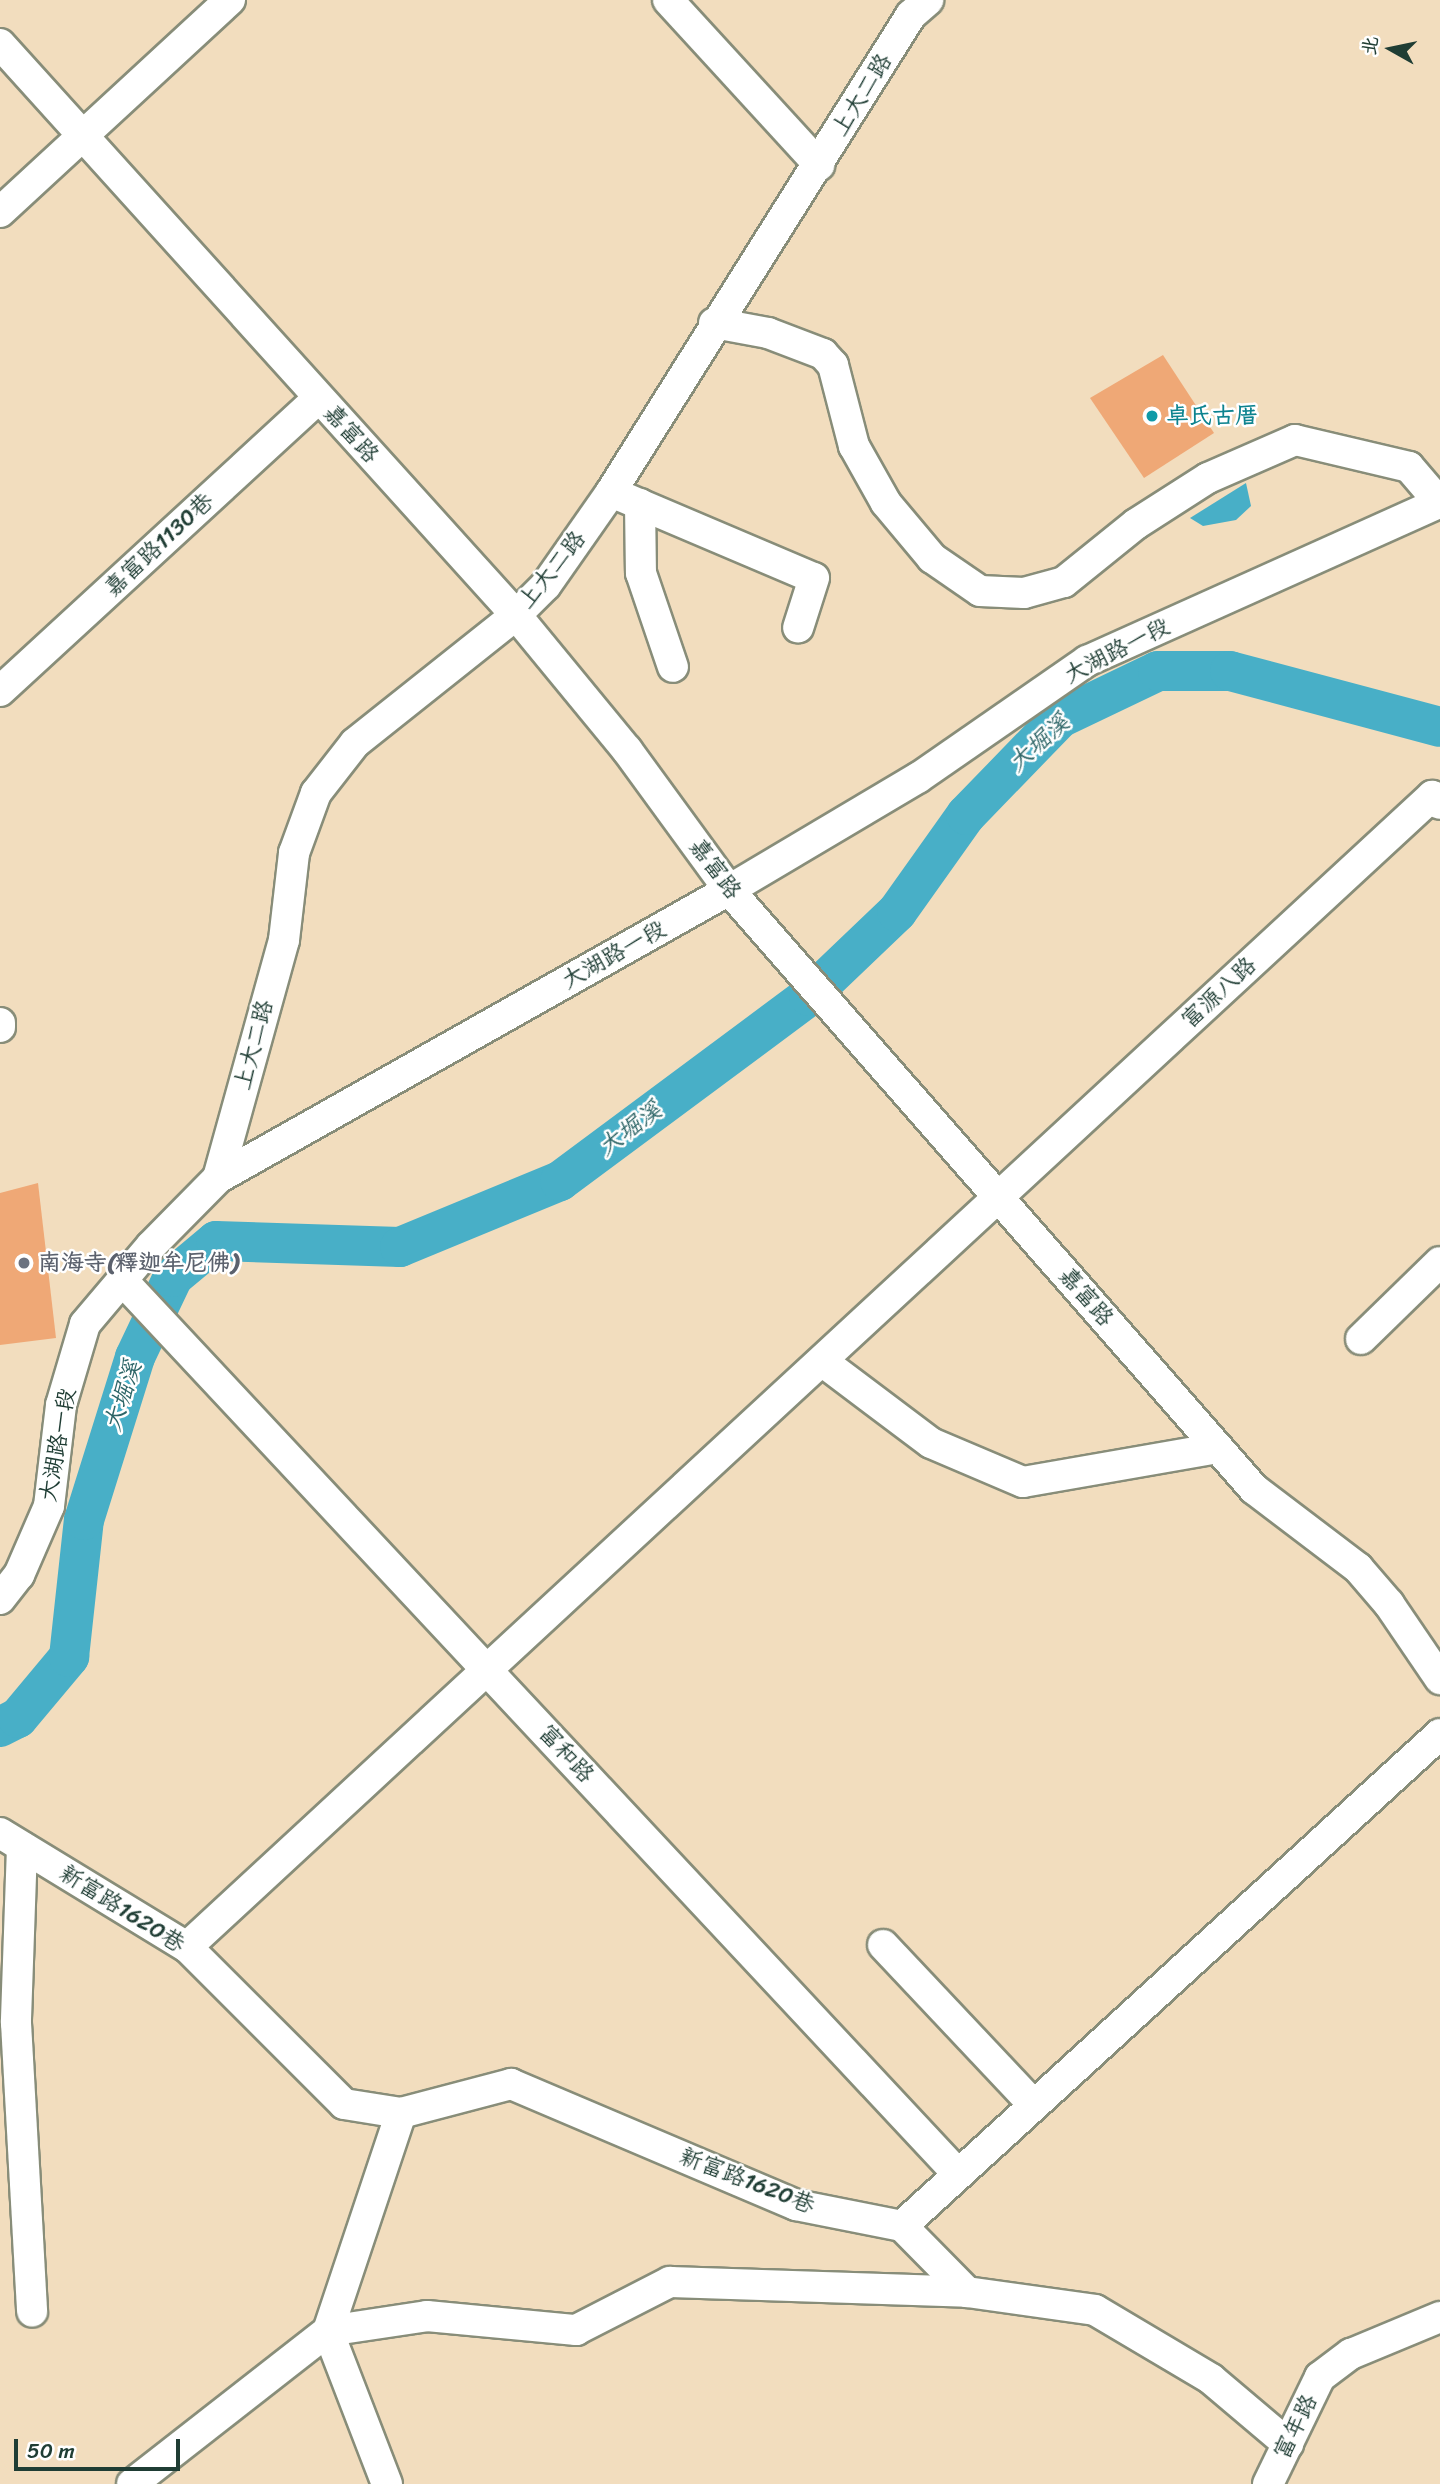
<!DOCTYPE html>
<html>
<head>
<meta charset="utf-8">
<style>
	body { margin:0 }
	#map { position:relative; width:1440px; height:2484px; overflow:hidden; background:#f2ddbe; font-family:Sriracha,"LXGW WenKai TC",sans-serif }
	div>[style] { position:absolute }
	.water>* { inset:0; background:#48afc7 }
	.river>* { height:40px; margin:-20px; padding:0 20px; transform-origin:20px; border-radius:20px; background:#48afc7 }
	.building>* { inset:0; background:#efa876 }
	.roads { filter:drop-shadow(2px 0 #888d79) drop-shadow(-2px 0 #888d79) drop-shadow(0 2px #888d79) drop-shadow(0 -2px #888d79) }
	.minor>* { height:30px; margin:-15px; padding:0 15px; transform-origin:15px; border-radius:15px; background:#fff }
	.dots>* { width:19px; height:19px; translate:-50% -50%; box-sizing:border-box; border:4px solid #fff; border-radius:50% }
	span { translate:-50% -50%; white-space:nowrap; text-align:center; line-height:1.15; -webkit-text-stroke:5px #fff; paint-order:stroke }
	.street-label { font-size:23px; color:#1f3d34 }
	.culture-label { font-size:23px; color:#0d838f; font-weight:700 }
	.left { translate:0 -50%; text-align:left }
	.worship-label { font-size:23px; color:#5b616d; font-weight:700 }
	.water-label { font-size:24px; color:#2d6567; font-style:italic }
	.north { position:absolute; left:1356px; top:14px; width:70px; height:70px; -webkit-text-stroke:5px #fff; paint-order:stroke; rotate:279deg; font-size:19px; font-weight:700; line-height:28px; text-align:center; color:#1f3d34 }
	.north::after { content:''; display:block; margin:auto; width:24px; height:32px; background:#1f3d34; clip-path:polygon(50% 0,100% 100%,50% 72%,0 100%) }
	.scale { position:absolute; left:14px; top:2439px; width:166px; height:32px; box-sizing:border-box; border:4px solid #1f3d34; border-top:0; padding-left:9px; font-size:21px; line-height:24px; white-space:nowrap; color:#1f3d34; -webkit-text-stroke:5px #fff; paint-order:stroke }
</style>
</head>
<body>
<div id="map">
	<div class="water">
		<div style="clip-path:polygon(1246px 483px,1251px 506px,1236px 520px,1203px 526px,1190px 518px)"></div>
	</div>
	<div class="river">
		<div style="left:0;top:1727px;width:20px;rotate:-27deg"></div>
		<div style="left:18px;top:1718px;width:80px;rotate:-50.1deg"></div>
		<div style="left:69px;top:1657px;width:138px;rotate:-83.8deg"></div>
		<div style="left:84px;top:1520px;width:171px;rotate:-72.6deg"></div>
		<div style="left:135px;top:1357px;width:89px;rotate:-64.6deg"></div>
		<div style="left:173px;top:1277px;width:56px;rotate:-39.9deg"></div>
		<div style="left:216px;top:1241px;width:184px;rotate:1.9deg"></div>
		<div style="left:400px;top:1247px;width:173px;rotate:-22.4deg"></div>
		<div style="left:560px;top:1181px;width:310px;rotate:-36.6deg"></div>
		<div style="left:809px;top:996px;width:122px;rotate:-43.7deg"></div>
		<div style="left:897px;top:912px;width:119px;rotate:-54.6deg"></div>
		<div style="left:966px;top:815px;width:135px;rotate:-45.9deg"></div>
		<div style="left:1060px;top:718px;width:109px;rotate:-25.6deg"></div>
		<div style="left:1158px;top:671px;width:72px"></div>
		<div style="left:1230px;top:671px;width:217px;rotate:14.9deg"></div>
	</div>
	<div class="building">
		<div style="clip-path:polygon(1163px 355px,1214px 433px,1144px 478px,1090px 398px)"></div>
		<div style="clip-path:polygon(38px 1183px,56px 1338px,0 1345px,0 1193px)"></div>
	</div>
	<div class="roads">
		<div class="minor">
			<div style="left:668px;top:0;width:224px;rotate:47.5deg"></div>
			<div style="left:0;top:44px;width:770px;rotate:47.9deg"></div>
			<div style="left:516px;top:615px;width:175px;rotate:50.6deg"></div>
			<div style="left:627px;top:750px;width:173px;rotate:53.9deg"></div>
			<div style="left:729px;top:890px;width:797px;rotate:48.77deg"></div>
			<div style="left:1254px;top:1489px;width:131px;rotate:37.2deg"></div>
			<div style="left:1358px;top:1568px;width:48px;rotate:49.3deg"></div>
			<div style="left:1389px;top:1604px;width:91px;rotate:55.8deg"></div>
			<div style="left:0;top:212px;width:313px;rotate:-42.7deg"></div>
			<div style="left:714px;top:323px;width:55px;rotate:10.5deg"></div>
			<div style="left:768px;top:333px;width:59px;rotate:20.9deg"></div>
			<div style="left:823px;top:354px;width:15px;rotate:48deg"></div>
			<div style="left:833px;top:365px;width:84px;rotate:75.5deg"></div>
			<div style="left:854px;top:446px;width:65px;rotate:60.7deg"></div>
			<div style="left:886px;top:503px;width:72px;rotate:50.1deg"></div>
			<div style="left:932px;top:558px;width:58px;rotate:34.5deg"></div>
			<div style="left:980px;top:591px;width:44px;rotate:2.6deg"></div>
			<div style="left:1024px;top:593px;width:41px;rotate:-15.4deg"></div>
			<div style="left:1064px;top:582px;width:92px;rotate:-38.9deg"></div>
			<div style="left:1136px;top:524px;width:85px;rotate:-32.6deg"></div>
			<div style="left:1208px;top:478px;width:95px;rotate:-23.6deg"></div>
			<div style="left:1295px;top:440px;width:117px;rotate:13.3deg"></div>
			<div style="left:1409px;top:467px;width:46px;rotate:49.4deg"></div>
			<div style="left:611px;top:492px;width:220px;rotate:23deg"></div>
			<div style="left:814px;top:578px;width:52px;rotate:107.7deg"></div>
			<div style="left:640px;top:504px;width:69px;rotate:89.2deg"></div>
			<div style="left:641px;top:573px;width:99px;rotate:71.2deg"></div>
			<div style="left:0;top:691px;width:433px;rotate:-42.6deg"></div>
			<div style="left:0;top:1023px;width:4px;rotate:90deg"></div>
			<div style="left:218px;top:1178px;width:247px;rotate:-74.5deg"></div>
			<div style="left:284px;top:940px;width:88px;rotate:-83.4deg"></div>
			<div style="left:294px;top:853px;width:64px;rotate:-69.9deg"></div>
			<div style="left:316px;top:793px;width:63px;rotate:-52deg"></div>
			<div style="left:355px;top:743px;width:206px;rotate:-38.5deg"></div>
			<div style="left:516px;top:615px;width:42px;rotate:-45deg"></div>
			<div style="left:546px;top:585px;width:113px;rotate:-55deg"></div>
			<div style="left:611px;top:492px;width:563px;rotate:-57.83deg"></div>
			<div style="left:911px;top:15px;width:23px;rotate:-41deg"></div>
			<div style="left:122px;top:1280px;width:1224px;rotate:46.92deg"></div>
			<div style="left:1361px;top:1339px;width:110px;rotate:-44.3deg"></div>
			<div style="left:822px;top:1361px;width:136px;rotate:37deg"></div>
			<div style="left:931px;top:1443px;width:100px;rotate:23deg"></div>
			<div style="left:1023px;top:1482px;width:198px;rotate:-9.9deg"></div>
			<div style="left:0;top:1599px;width:31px;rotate:-52deg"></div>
			<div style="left:19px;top:1575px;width:75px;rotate:-66.5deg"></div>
			<div style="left:49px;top:1506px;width:102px;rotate:-83.2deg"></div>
			<div style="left:61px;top:1405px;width:84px;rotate:-73.5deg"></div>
			<div style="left:85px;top:1324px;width:102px;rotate:-49.8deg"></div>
			<div style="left:151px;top:1246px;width:95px;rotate:-45.4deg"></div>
			<div style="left:218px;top:1178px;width:587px;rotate:-29.41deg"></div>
			<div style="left:729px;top:890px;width:220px;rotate:-30.7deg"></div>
			<div style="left:918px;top:778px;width:206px;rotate:-34.7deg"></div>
			<div style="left:1087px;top:661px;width:387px;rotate:-24.2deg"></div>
			<div style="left:0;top:1833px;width:219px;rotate:31.4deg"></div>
			<div style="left:187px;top:1947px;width:222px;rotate:45deg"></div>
			<div style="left:344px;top:2104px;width:58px;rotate:9deg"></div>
			<div style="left:401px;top:2113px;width:114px;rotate:-14.8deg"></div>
			<div style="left:511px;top:2084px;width:310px;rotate:23deg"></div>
			<div style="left:796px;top:2205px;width:108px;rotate:11.2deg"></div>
			<div style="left:902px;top:2226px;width:93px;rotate:45.4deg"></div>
			<div style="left:967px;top:2292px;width:129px;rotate:8deg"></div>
			<div style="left:1095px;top:2310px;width:135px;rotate:30.7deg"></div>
			<div style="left:1211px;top:2379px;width:101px;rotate:40.2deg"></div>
			<div style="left:22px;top:1847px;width:176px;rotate:92deg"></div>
			<div style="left:16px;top:2023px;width:289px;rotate:86.8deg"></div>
			<div style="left:883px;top:1945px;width:220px;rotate:46.7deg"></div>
			<div style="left:187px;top:1947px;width:1696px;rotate:-42.75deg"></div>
			<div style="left:1432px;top:796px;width:11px;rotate:45deg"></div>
			<div style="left:902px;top:2226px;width:729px;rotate:-42.44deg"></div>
			<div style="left:132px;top:2484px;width:249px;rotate:-38deg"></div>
			<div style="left:328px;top:2331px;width:100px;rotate:-8.6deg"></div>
			<div style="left:427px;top:2316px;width:150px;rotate:5.4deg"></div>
			<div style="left:576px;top:2330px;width:106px;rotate:-27.1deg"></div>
			<div style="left:670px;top:2282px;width:297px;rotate:1.9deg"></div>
			<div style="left:387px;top:2484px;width:164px;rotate:-111.1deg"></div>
			<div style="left:328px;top:2331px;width:230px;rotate:-71.5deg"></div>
			<div style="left:1268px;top:2484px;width:119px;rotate:-64.1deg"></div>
			<div style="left:1320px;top:2377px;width:39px;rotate:-37deg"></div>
			<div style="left:1351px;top:2354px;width:96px;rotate:-22.6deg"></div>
		</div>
	</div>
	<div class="dots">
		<div style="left:1152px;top:416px;background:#0f9aa8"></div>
		<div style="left:24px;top:1263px;background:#6b7280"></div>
	</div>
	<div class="street-label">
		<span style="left:862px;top:95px;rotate:-58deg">上大二路</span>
		<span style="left:351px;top:434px;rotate:48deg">嘉富路</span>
		<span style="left:159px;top:545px;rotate:-43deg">嘉富路1130巷</span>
		<span style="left:552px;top:570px;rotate:-51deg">上大二路</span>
		<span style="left:1117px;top:651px;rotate:-27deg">大湖路一段</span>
		<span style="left:715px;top:869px;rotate:53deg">嘉富路</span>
		<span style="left:614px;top:955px;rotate:-29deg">大湖路一段</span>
		<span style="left:1219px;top:993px;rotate:-43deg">富源八路</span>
		<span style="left:254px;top:1045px;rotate:-75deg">上大二路</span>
		<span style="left:1086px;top:1297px;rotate:49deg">嘉富路</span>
		<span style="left:58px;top:1445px;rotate:-80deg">大湖路一段</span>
		<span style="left:566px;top:1754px;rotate:47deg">富和路</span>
		<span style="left:122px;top:1909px;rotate:32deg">新富路1620巷</span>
		<span style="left:747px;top:2181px;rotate:21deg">新富路1620巷</span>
		<span style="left:1296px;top:2427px;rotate:-64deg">富年路</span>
	</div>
	<div class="culture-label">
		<span class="left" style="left:1166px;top:416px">卓氏古厝</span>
	</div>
	<div class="worship-label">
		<span class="left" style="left:38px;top:1263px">南海寺(釋迦牟尼佛)</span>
	</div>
	<div class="water-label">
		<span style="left:1039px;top:743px;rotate:-42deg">大堀溪</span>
		<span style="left:630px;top:1129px;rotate:-37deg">大堀溪</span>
		<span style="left:123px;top:1396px;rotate:-72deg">大堀溪</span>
	</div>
	<div class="north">北</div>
	<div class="scale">50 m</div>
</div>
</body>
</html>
